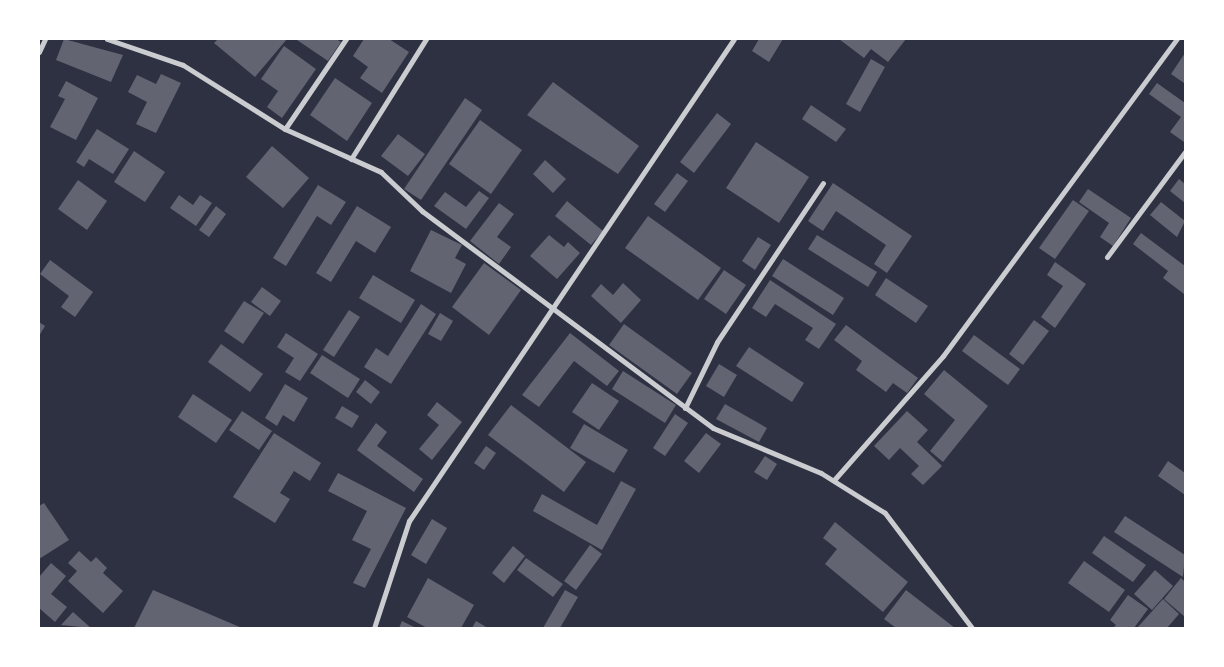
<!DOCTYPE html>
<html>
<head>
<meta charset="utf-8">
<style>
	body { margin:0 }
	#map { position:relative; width:1224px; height:667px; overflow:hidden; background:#2d3142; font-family:Roboto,sans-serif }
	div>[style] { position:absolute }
	.building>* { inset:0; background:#626471 }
	.minor>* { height:5px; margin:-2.5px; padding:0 2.5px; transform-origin:2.5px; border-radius:2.5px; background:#caccd0 }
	span { translate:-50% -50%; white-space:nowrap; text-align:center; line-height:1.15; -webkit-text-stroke:5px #fff; paint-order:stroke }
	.frame { position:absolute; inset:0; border:40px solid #fff; pointer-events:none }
</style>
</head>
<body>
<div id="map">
	<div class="building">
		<div style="clip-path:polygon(64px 39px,123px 55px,111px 82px,56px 60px)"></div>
		<div style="clip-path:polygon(218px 39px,287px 39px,255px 77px,214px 43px)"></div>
		<div style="clip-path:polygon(336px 39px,341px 42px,328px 61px,297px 40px)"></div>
		<div style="clip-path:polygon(364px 39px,389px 39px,409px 52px,382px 93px,360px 78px,368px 67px,353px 56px)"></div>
		<div style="clip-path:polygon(759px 39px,783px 39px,769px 62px,752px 51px)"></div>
		<div style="clip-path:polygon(839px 39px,906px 39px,888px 62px,871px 49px,864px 58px)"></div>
		<div style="clip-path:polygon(284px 46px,316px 69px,282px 118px,267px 107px,278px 91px,261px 79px)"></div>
		<div style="clip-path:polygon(1185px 53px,1185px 81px,1184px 83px,1171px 74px)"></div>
		<div style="clip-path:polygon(871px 59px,885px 67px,860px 112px,846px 104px)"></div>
		<div style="clip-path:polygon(161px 74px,181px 83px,156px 133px,136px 124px,147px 102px,128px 92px,137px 75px,156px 84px)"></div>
		<div style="clip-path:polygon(335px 78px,372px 103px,347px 141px,310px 115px)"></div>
		<div style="clip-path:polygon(66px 81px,98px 98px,76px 140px,50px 127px,65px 99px,58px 96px)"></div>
		<div style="clip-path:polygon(553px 82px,639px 146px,618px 174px,527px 115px)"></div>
		<div style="clip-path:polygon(1157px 83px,1185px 103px,1184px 142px,1170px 132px,1181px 117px,1149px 94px)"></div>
		<div style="clip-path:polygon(465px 98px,482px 110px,421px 200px,404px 189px)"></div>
		<div style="clip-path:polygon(811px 105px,846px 129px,836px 142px,802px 119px)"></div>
		<div style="clip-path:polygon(717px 113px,731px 124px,694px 173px,680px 162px)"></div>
		<div style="clip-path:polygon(480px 120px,522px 150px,491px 194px,449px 164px)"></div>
		<div style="clip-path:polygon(97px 129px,129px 149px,113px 174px,89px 159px,84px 167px,76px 162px)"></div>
		<div style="clip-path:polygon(398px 134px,425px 154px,408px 176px,381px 156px)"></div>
		<div style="clip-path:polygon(756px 142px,809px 177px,779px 223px,726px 188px)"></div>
		<div style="clip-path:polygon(272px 146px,309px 178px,283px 208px,246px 177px)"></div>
		<div style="clip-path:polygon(134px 151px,165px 172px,145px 202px,114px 182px)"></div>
		<div style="clip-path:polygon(545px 160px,566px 179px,553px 193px,533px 174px)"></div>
		<div style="clip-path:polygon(677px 173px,688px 181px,665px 212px,654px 204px)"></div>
		<div style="clip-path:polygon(1179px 179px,1185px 184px,1185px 203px,1170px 191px)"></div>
		<div style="clip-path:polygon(78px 180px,107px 201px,87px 230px,58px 209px)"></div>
		<div style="clip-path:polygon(833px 183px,912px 236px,887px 273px,874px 264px,886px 245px,836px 211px,823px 231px,808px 221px)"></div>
		<div style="clip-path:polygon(318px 185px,346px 202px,331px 225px,317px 216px,286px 266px,273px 258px)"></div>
		<div style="clip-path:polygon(1088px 189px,1131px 218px,1113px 246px,1100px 237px,1109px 223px,1079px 202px)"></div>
		<div style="clip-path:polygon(479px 191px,489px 198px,466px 229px,434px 206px,445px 192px,466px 207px)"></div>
		<div style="clip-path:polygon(179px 195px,193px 205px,200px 195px,212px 203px,196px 226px,170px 208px)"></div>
		<div style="clip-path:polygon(1073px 200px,1089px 211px,1055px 259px,1039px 248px)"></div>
		<div style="clip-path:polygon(567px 201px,603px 231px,591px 245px,555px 216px)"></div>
		<div style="clip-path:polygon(1161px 202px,1185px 221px,1177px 237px,1150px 215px)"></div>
		<div style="clip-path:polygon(499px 203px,514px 214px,497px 237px,511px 247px,499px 264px,470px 241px)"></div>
		<div style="clip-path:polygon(216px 206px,226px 214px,209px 237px,199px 230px)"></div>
		<div style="clip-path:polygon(357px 206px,391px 227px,375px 253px,356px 241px,331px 282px,316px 273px)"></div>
		<div style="clip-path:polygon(648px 216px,721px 268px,698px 300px,625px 248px)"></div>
		<div style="clip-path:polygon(431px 230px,462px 245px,455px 258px,466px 264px,451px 293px,410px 271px)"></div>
		<div style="clip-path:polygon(1141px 233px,1185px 266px,1184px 294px,1163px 278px,1168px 271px,1133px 244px)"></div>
		<div style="clip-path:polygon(549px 235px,564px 247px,568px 242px,580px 253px,557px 279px,530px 256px)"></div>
		<div style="clip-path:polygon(817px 235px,877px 272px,868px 287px,808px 249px)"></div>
		<div style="clip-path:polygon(758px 237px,771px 245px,755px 270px,742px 261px)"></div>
		<div style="clip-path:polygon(783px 259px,844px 298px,833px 315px,772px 276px)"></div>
		<div style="clip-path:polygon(50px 260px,93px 292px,75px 317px,61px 307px,69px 296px,40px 274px)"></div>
		<div style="clip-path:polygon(1055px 262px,1086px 284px,1055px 328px,1041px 317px,1063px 286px,1047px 275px)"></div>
		<div style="clip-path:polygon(484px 263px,521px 290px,489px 335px,452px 307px)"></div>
		<div style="clip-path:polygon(724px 270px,746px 285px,726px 314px,704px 299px)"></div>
		<div style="clip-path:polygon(373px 275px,415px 300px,401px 323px,359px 298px)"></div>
		<div style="clip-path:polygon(886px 278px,928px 306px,916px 323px,875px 295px)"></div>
		<div style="clip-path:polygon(770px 280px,836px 324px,819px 349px,805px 340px,813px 328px,775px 304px,766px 317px,752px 308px)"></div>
		<div style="clip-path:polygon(623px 283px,641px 300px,621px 323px,591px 296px,601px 284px,613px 295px)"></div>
		<div style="clip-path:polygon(262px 287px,281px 301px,270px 316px,251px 302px)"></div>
		<div style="clip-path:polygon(244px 301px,264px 313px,243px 344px,224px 331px)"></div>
		<div style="clip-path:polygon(421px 304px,436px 314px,391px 384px,364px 367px,376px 348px,388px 356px)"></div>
		<div style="clip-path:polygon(349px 310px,360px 317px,334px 357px,323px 350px)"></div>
		<div style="clip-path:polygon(440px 313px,453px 321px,441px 341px,428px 334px)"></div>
		<div style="clip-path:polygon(1034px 320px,1049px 331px,1023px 365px,1009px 354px)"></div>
		<div style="clip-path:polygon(39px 322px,45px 326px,39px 336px)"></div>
		<div style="clip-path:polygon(624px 324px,692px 373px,677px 394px,609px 345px)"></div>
		<div style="clip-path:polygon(846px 325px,918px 378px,907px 393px,893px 383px,886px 392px,856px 370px,862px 361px,834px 340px)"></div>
		<div style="clip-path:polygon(286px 333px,318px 354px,300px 381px,285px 372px,294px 358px,277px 347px)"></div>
		<div style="clip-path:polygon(570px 333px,619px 371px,607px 386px,574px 361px,539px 407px,522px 395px)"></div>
		<div style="clip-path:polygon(974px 335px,1020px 369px,1008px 385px,962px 351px)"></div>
		<div style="clip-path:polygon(221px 344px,263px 374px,250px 392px,208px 362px)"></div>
		<div style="clip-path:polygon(749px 347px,804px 383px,792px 402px,736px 366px)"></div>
		<div style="clip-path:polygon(322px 355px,360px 379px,348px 398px,310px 373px)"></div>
		<div style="clip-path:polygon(719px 364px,737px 375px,724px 397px,706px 386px)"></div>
		<div style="clip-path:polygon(944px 370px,988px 406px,943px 462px,930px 451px,955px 420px,924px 394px)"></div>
		<div style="clip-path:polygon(623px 371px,676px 405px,665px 423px,612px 389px)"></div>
		<div style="clip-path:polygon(365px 380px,380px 392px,371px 404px,356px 392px)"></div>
		<div style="clip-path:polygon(592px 383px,619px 401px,599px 430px,572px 412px)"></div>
		<div style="clip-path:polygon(285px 384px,308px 398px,294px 422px,283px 415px,277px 426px,265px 418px)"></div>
		<div style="clip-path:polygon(193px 394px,232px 420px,216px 443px,178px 417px)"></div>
		<div style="clip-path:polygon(437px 402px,462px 422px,432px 460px,419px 449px,439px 425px,427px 415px)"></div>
		<div style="clip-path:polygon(725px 404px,767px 428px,759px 442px,716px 419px)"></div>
		<div style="clip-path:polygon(511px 405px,586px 462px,564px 492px,488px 435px)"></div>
		<div style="clip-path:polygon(342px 406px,359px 416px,352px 428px,335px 418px)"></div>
		<div style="clip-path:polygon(242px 411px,272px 431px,259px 450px,229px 430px)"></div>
		<div style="clip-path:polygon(907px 411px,928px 430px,917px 442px,942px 466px,923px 485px,911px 474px,919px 466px,900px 448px,889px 460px,874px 446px)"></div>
		<div style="clip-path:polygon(675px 414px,688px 423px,665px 456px,653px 448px)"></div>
		<div style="clip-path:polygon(376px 423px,387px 432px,377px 446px,423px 479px,414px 492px,357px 450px)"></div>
		<div style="clip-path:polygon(584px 424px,628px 450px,614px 473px,570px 448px)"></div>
		<div style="clip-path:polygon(274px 433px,321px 463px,310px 481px,294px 471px,280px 493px,290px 499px,275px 523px,233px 497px)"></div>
		<div style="clip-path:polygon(706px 433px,721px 444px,699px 473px,684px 461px)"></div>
		<div style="clip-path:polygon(486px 446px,496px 453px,484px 470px,474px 463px)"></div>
		<div style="clip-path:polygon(765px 456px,777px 464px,767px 480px,754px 472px)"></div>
		<div style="clip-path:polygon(1168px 461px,1185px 473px,1185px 495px,1158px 476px)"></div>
		<div style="clip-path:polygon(338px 473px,406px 508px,365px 588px,353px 583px,371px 549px,352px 540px,367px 511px,328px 491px)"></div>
		<div style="clip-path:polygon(621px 481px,636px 489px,602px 550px,533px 511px,542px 494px,597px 525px)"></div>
		<div style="clip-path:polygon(44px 503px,69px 540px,39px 559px,39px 506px)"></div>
		<div style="clip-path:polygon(1125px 516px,1185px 555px,1183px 577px,1114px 532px)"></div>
		<div style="clip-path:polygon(432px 519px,447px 528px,426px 564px,411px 555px)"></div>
		<div style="clip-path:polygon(835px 522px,908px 582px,883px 612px,825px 564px,837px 549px,823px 538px)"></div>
		<div style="clip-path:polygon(1104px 536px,1146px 565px,1133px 582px,1092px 553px)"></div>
		<div style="clip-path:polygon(590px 545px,602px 554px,576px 590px,564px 581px)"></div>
		<div style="clip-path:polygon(513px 546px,525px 556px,504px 583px,492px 573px)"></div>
		<div style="clip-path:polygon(79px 551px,91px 562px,96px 557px,107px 568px,103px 573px,123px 591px,103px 613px,68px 581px,77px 571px,68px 563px)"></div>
		<div style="clip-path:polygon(526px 558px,563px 584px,553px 597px,517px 570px)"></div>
		<div style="clip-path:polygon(1084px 561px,1125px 590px,1109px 612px,1068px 583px)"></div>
		<div style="clip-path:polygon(51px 563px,66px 576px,51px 594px,67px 607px,55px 622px,39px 608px,39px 577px)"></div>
		<div style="clip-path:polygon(1155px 570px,1173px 586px,1152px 610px,1134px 594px)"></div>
		<div style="clip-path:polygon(428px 578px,474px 605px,461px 628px,427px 628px,407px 617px)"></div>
		<div style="clip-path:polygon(1181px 578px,1185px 582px,1185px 617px,1164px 599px)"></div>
		<div style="clip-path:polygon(153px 590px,242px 628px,134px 628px)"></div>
		<div style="clip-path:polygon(565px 590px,578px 597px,560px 628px,543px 628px)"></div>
		<div style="clip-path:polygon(906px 590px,955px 628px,896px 628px,884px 619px)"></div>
		<div style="clip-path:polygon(1128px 595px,1148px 609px,1134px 628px,1113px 628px,1116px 625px,1110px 620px)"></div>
		<div style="clip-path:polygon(1163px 599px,1179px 614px,1167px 628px,1137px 628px)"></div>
		<div style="clip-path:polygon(73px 612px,91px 628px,61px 625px)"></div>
		<div style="clip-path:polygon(402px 621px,416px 628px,399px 628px)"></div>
		<div style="clip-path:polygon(476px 621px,488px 628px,472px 628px)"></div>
	</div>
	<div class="minor">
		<div style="left:107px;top:39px;width:80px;rotate:18.9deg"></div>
		<div style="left:183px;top:65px;width:120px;rotate:32.1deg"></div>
		<div style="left:285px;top:129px;width:105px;rotate:24.1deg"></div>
		<div style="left:381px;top:172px;width:57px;rotate:43.6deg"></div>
		<div style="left:422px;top:211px;width:363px;rotate:36.7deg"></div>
		<div style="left:713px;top:428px;width:117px;rotate:22.6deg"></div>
		<div style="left:821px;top:473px;width:75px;rotate:32deg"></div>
		<div style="left:885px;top:513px;width:144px;rotate:52.9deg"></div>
		<div style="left:39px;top:52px;width:14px;rotate:-65deg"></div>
		<div style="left:285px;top:129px;width:109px;rotate:-55.9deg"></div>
		<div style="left:351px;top:159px;width:142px;rotate:-58deg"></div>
		<div style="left:1107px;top:257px;width:131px;rotate:-53.4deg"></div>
		<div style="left:685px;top:408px;width:73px;rotate:-64.1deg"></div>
		<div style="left:717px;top:342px;width:191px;rotate:-56.3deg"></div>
		<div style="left:834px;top:480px;width:165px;rotate:-48.7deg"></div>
		<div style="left:943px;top:356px;width:394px;rotate:-53.6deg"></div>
		<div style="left:374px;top:628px;width:113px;rotate:-71.9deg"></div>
		<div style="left:409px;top:521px;width:581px;rotate:-56.01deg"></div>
	</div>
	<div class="frame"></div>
</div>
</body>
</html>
